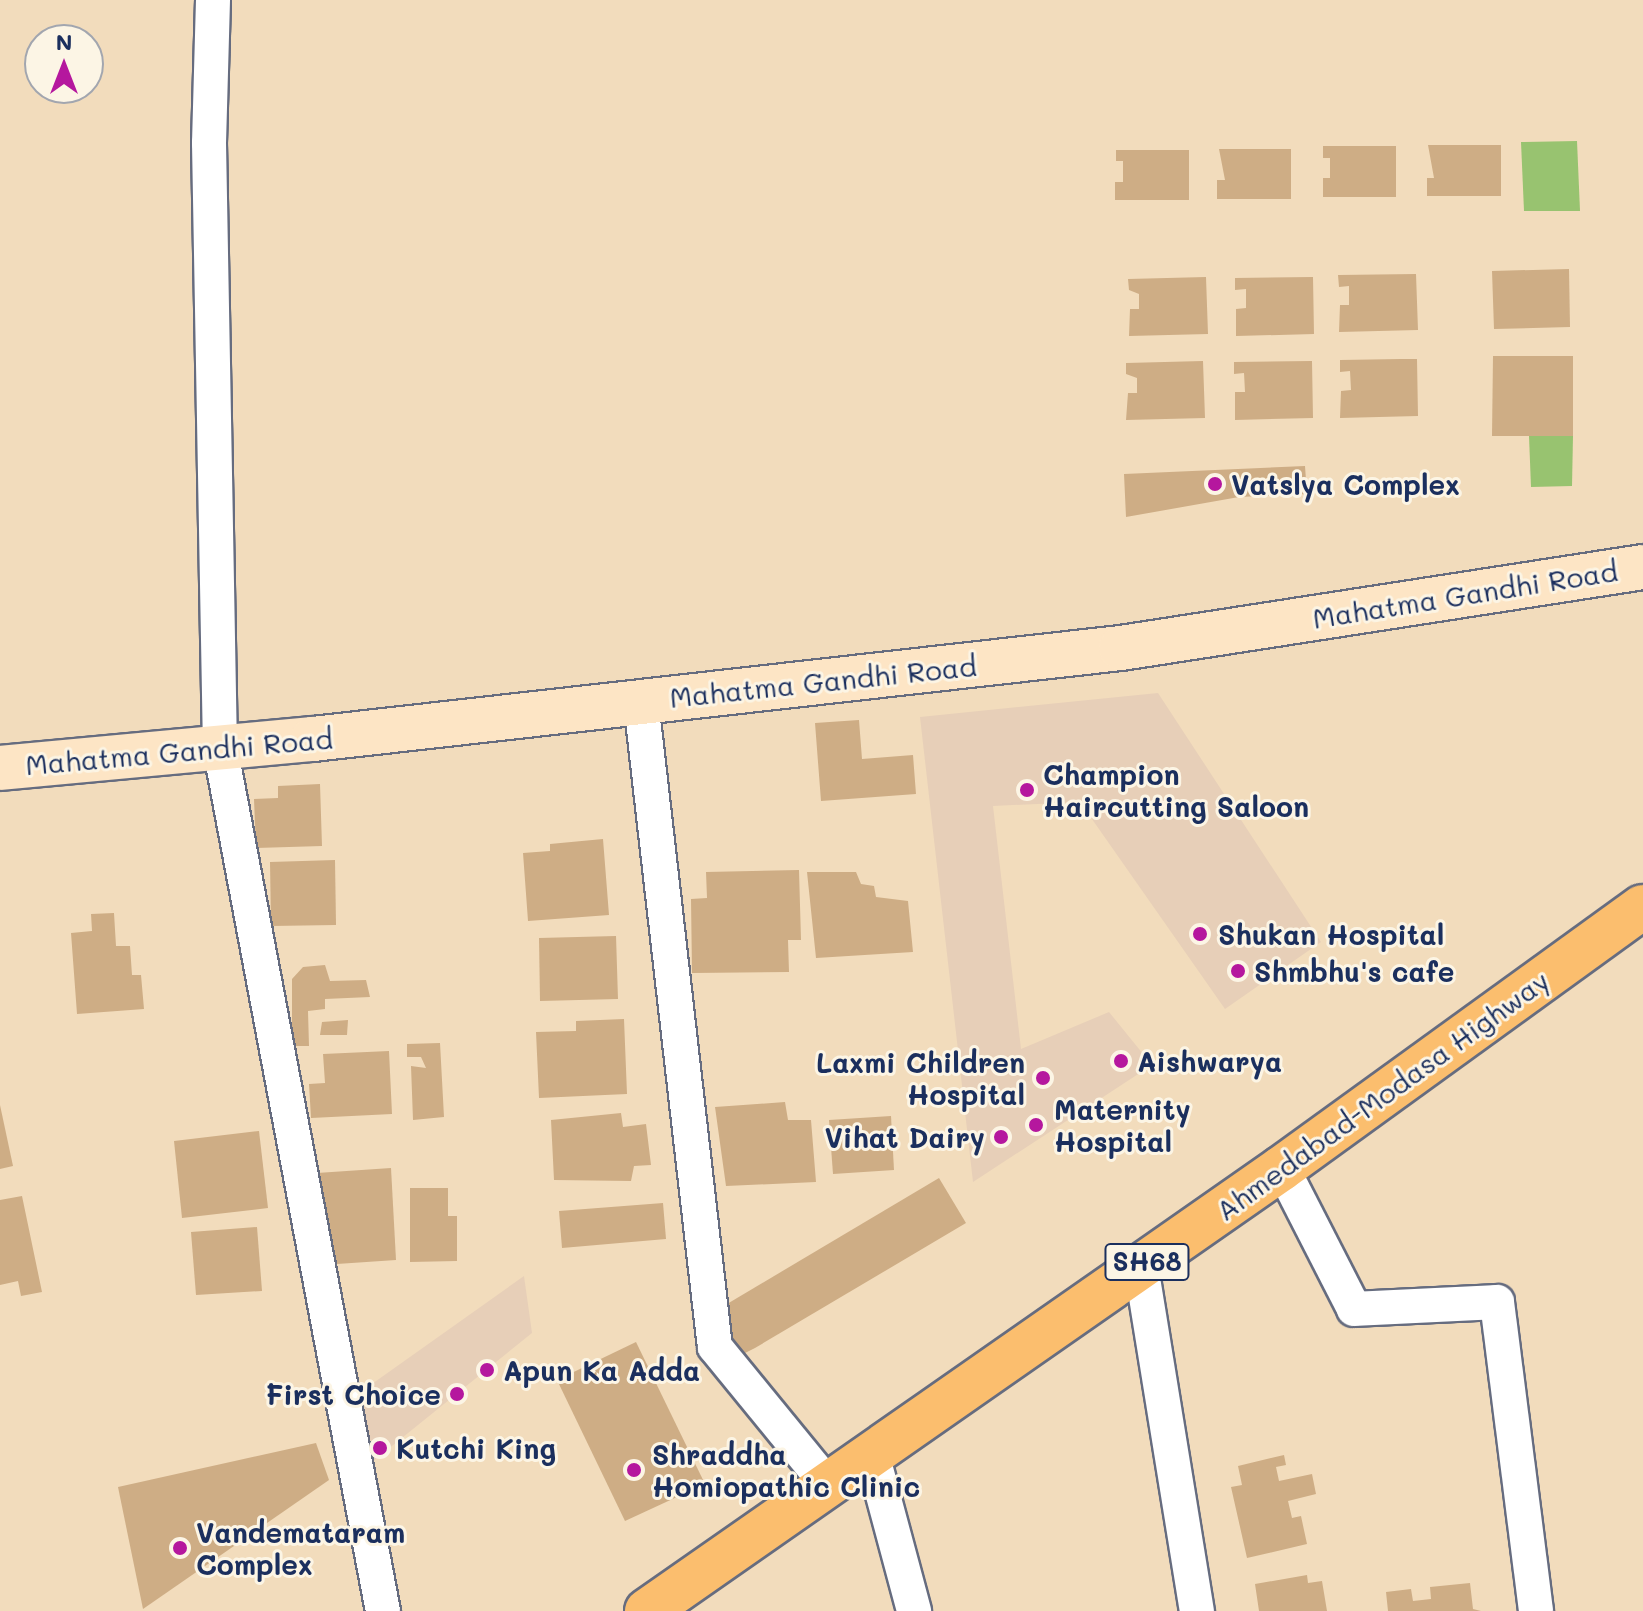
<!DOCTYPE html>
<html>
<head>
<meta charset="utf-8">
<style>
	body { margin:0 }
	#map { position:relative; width:1643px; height:1611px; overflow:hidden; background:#f2dcbc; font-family:Mali,sans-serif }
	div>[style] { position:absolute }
	.built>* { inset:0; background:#e7cfb8 }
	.green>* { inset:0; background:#98c370 }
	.building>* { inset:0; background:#cead85 }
	.roads { filter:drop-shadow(2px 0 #666c7f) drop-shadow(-2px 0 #666c7f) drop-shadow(0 2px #666c7f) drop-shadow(0 -2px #666c7f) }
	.street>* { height:34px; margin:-17px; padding:0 17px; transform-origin:17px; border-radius:17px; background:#fff }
	.secondary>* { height:44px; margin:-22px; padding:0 22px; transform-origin:22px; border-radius:22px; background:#fde5c5 }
	.primary>* { height:44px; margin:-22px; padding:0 22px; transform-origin:22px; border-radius:22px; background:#fbbe6e }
	.dots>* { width:22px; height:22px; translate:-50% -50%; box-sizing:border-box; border:4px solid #fcf5e5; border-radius:50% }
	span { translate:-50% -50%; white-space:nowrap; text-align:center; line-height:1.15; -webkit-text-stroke:6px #fcf5e5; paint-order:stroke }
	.shield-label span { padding:2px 6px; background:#fcf5e5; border:2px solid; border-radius:6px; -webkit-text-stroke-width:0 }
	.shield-label { font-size:26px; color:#1b2f5e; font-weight:700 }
	.poi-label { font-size:28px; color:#1b2f5e; font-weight:700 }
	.left { translate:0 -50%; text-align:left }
	.right { translate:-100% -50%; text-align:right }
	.street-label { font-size:28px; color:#1b2f5e }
	.north { position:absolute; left:24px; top:24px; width:80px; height:80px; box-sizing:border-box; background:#fcf5e5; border:2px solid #a2a6af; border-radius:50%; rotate:0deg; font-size:22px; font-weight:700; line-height:32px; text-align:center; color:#1b2f5e }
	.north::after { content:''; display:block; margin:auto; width:28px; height:36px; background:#b5179e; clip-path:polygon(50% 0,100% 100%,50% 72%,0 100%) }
</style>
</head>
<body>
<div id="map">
	<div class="built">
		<div style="clip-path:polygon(1158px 693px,1321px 942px,1225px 1009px,1080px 802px,993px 806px,1021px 1049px,1109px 1012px,1152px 1065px,973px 1182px,920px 717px)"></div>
		<div style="clip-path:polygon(524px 1276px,532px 1333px,356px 1475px,355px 1396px)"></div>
	</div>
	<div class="green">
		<div style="clip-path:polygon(1577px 141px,1580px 211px,1524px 211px,1521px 142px)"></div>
		<div style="clip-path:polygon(1529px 436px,1573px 436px,1572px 486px,1531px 487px)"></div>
	</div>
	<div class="building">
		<div style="clip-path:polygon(1428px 145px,1501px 145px,1501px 196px,1427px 196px,1427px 178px,1434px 178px)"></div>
		<div style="clip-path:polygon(1323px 146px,1396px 146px,1396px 197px,1323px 197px,1323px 178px,1330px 178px,1330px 158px,1323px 158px)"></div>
		<div style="clip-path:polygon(1219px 149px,1291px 149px,1291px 199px,1217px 199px,1217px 180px,1225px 180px)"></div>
		<div style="clip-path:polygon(1116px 150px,1189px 150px,1189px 200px,1115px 200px,1115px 182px,1123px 182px,1123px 161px,1116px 161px)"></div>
		<div style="clip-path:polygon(1569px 269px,1570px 327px,1494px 329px,1492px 271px)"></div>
		<div style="clip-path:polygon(1416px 274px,1418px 330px,1339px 332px,1340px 305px,1349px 305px,1349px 286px,1339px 287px,1338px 275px)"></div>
		<div style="clip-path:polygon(1206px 277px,1208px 334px,1129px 336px,1130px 309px,1139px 309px,1139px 294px,1129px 290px,1128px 279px)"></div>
		<div style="clip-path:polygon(1313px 277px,1314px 334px,1236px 336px,1236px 309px,1246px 308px,1246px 289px,1235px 290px,1235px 278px)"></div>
		<div style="clip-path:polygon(1493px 356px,1573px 356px,1573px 436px,1492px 436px)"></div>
		<div style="clip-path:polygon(1401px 359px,1417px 359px,1418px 416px,1340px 418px,1341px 391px,1351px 390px,1350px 371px,1340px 372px,1340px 360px)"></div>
		<div style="clip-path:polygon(1203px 361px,1205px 418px,1126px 420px,1128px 393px,1137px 393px,1137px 378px,1126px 374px,1126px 363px)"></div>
		<div style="clip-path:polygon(1312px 361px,1313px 418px,1235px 420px,1235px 392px,1245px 392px,1244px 373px,1234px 374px,1234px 362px)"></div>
		<div style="clip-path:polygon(1305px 466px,1307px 494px,1239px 497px,1126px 517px,1124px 474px)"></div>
		<div style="clip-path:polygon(859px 720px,862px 759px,913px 755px,916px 794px,821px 801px,815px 723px)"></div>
		<div style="clip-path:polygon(320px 784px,322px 846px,256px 848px,254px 799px,278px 798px,278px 786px)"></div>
		<div style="clip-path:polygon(603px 839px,609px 915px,528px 921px,523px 853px,550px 851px,550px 844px)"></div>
		<div style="clip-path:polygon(335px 860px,336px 925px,271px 926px,270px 862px)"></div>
		<div style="clip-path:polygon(799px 870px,801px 940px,788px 940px,789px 972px,692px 973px,691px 899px,707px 898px,706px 872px)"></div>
		<div style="clip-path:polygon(807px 872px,856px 872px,861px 884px,874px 886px,876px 897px,908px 901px,913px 952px,816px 958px)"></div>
		<div style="clip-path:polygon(114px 913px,116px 946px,130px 946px,132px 975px,141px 975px,144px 1009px,77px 1014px,71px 933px,92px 931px,91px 914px)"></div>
		<div style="clip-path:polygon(616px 936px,618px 999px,540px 1001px,539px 938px)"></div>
		<div style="clip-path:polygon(325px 965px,330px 981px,366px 980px,370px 997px,325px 999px,325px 1009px,308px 1011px,309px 1046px,292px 1046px,292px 979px,303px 967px)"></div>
		<div style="clip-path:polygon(624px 1019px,627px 1094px,539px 1098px,536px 1032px,576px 1031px,576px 1021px)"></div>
		<div style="clip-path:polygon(348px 1020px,347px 1035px,320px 1035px,322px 1022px)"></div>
		<div style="clip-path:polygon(440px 1043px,444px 1117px,413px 1120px,411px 1066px,426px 1068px,421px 1057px,407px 1057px,407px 1044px)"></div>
		<div style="clip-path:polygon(389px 1051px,392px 1114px,311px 1118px,309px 1084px,325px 1083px,323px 1054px)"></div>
		<div style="clip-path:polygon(785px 1102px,788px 1120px,811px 1120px,816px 1182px,726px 1186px,715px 1107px)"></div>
		<div style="clip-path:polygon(0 1105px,13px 1166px,0 1169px)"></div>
		<div style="clip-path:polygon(621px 1113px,623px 1127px,646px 1124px,651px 1165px,634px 1166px,631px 1181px,554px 1180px,551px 1120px)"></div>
		<div style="clip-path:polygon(891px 1116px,894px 1170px,833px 1174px,829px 1120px)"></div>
		<div style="clip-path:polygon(259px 1131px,268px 1208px,182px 1218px,174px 1141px)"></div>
		<div style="clip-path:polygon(391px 1168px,396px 1260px,322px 1265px,317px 1173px)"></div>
		<div style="clip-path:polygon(939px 1178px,966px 1223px,755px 1348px,743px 1354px,733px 1348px,727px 1304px)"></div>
		<div style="clip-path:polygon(410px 1188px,448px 1188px,448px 1216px,457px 1216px,457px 1261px,410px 1262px)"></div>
		<div style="clip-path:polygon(22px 1196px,42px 1292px,21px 1296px,18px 1281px,0 1285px,0 1200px)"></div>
		<div style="clip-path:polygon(663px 1203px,666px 1239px,562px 1248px,559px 1211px)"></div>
		<div style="clip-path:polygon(257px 1227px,262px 1291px,196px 1295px,191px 1232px)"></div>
		<div style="clip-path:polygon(636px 1342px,705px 1484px,625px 1521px,557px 1380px)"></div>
		<div style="clip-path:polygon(316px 1443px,329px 1480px,143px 1609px,118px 1487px)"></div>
		<div style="clip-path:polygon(1284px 1455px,1286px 1465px,1276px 1467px,1279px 1481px,1312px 1474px,1316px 1494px,1288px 1501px,1292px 1518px,1301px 1516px,1307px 1544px,1247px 1558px,1231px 1487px,1242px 1485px,1238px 1466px)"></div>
		<div style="clip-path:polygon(1307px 1575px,1308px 1583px,1322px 1581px,1327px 1611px,1259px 1611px,1255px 1584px)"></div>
		<div style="clip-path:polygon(1470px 1583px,1473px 1609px,1481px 1611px,1388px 1611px,1386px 1592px,1411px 1589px,1413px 1601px,1431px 1599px,1430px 1587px)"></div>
	</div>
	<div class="roads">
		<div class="street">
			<div style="left:213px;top:0;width:143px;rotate:91.6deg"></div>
			<div style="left:209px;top:143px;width:604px;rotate:88.96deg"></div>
			<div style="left:220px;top:747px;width:879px;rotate:79.32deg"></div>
			<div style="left:641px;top:702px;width:649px;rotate:83.46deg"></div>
			<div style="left:715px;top:1347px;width:178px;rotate:50.7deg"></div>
			<div style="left:1282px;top:1168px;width:158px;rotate:62.9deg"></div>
			<div style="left:1354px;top:1309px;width:143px;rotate:-2.8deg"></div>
			<div style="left:1497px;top:1302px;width:311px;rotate:82.8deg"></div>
			<div style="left:1141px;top:1266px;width:350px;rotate:80.8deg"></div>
			<div style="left:872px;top:1454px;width:163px;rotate:75deg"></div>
		</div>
		<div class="secondary">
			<div style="left:0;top:768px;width:314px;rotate:-5.3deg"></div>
			<div style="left:313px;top:739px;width:813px;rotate:-6.43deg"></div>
			<div style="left:1121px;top:648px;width:528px;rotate:-8.82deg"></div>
		</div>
		<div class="primary">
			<div style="left:647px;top:1611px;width:774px;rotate:-34.9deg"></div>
			<div style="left:1282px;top:1168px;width:445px;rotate:-35.9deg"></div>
		</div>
	</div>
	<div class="dots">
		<div style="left:1215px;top:484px;background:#b5179e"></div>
		<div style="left:1027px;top:790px;background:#b5179e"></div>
		<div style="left:1200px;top:934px;background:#b5179e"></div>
		<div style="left:1238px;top:971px;background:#b5179e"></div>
		<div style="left:1121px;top:1061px;background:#b5179e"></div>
		<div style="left:1043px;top:1078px;background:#b5179e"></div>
		<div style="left:1036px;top:1125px;background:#b5179e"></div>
		<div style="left:1001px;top:1137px;background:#b5179e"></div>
		<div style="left:487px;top:1370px;background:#b5179e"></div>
		<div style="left:457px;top:1394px;background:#b5179e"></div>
		<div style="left:380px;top:1448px;background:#b5179e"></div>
		<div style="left:634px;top:1470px;background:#b5179e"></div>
		<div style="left:180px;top:1548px;background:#b5179e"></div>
	</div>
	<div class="shield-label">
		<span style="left:1147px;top:1262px">SH68</span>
	</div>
	<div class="poi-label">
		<span class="left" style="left:1231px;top:484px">Vatslya Complex</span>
		<span class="left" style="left:1043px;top:790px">Champion<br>Haircutting Saloon</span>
		<span class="left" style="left:1218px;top:934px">Shukan Hospital</span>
		<span class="left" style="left:1254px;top:971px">Shmbhu's cafe</span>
		<span class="left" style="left:1137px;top:1061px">Aishwarya</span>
		<span class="right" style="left:1025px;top:1078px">Laxmi Children<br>Hospital</span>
		<span class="left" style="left:1054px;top:1125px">Maternity<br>Hospital</span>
		<span class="right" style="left:985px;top:1137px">Vihat Dairy</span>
		<span class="left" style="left:503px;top:1370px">Apun Ka Adda</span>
		<span class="right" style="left:441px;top:1394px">First Choice</span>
		<span class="left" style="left:396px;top:1448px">Kutchi King</span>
		<span class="left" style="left:652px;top:1470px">Shraddha<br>Homiopathic Clinic</span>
		<span class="left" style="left:196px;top:1548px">Vandemataram<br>Complex</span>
	</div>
	<div class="street-label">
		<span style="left:1465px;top:594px;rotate:-9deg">Mahatma Gandhi Road</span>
		<span style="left:823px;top:681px;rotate:-6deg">Mahatma Gandhi Road</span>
		<span style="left:179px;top:751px;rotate:-5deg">Mahatma Gandhi Road</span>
		<span style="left:1382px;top:1095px;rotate:-36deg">Ahmedabad-Modasa Highway</span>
	</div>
	<div class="north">N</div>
</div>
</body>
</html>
